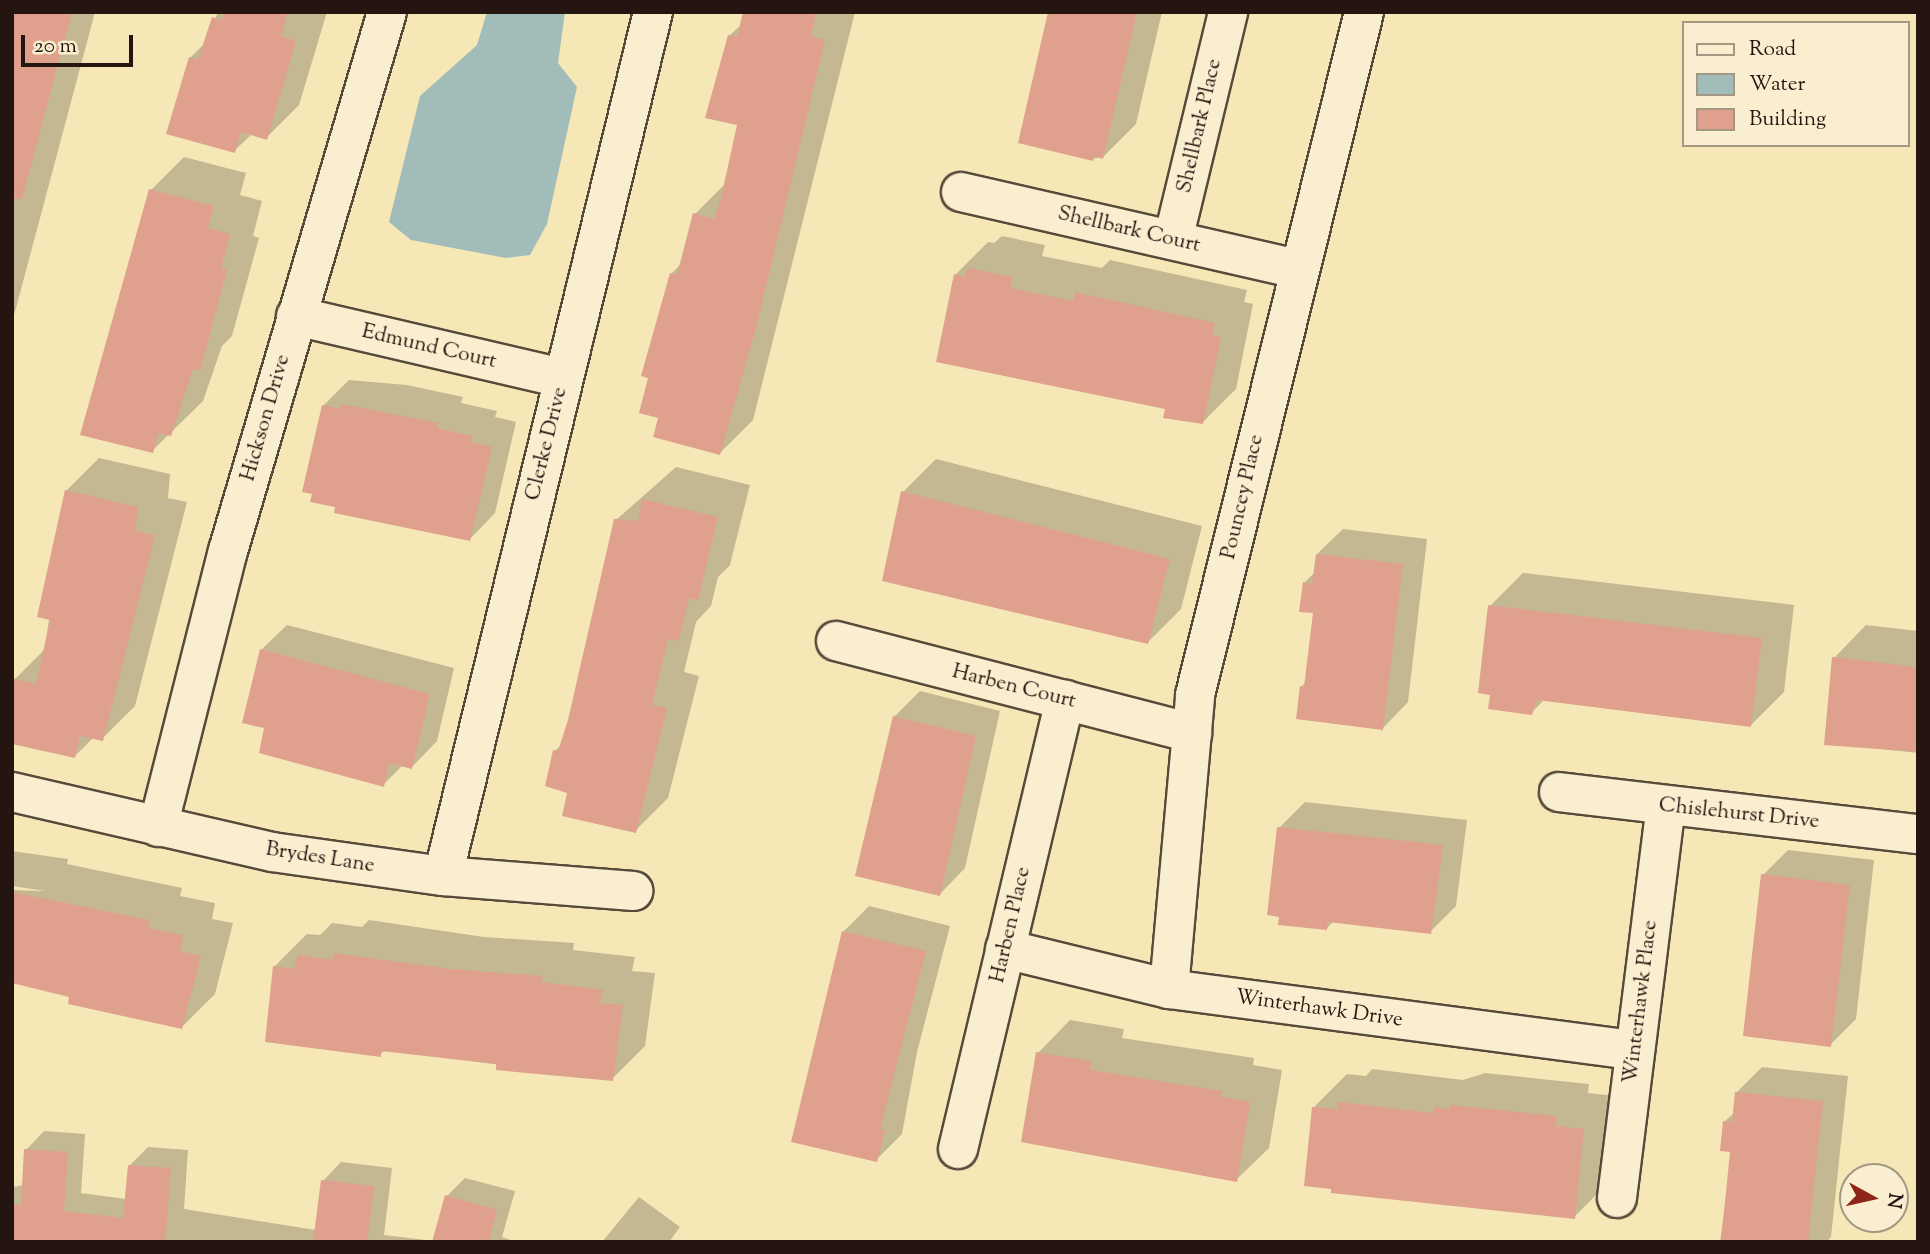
<!DOCTYPE html>
<html>
<head>
<meta charset="utf-8">
<style>
	body { margin:0 }
	#map { position:relative; width:1930px; height:1254px; overflow:hidden; background:#f6e7b7; font-family:"Sorts Mill Goudy",serif }
	div>[style] { position:absolute }
	.water>* { inset:0; background:#a2bdb9 }
	.shadow>* { inset:0; background:#0003 }
	.building>* { inset:0; background:#dfa08d }
	.roads { filter:drop-shadow(2px 0 #584a3a) drop-shadow(-2px 0 #584a3a) drop-shadow(0 2px #584a3a) drop-shadow(0 -2px #584a3a) }
	.minor>* { height:38px; margin:-19px; padding:0 19px; transform-origin:19px; border-radius:19px; background:#f9efd0 }
	span { translate:-50% -50%; white-space:nowrap; text-align:center; line-height:1.15; -webkit-text-stroke:5px #f9efd0; paint-order:stroke }
	.street-label { font-size:21px; color:#241510 }
	.frame { position:absolute; inset:0; border:14px solid #241510; pointer-events:none }
	.legend { position:absolute; left:1682px; top:21px; width:228px; height:126px; box-sizing:border-box; background:#f9efd0; border:2px solid #a49883; margin:0; padding:9px 12px; list-style:none; font-size:21px; color:#241510 }
	.legend li { display:flex; align-items:center; gap:14px; height:35px }
	.legend b { width:35px; border:2px solid #a49883 }
	.north { position:absolute; left:1839px; top:1163px; width:70px; height:70px; box-sizing:border-box; background:#f9efd0; border:2px solid #a49883; border-radius:50%; rotate:98deg; font-size:19px; font-weight:700; line-height:28px; text-align:center; color:#241510 }
	.north::after { content:''; display:block; margin:auto; width:24px; height:32px; background:#8f2418; clip-path:polygon(50% 0,100% 100%,50% 72%,0 100%) }
	.scale { position:absolute; left:21px; top:35px; width:112px; height:32px; box-sizing:border-box; border:4px solid #241510; border-top:0; padding-left:9px; font-size:21px; line-height:24px; white-space:nowrap; color:#241510; -webkit-text-stroke:5px #f9efd0; paint-order:stroke }
</style>
</head>
<body>
<div id="map">
	<div class="water">
		<div style="clip-path:polygon(487px 12px,565px 12px,558px 63px,577px 87px,547px 224px,530px 255px,506px 258px,411px 240px,389px 222px,420px 96px,477px 45px)"></div>
	</div>
	<div class="shadow">
		<div style="clip-path:polygon(12px 12px,95px 12px,12px 323px)"></div>
		<div style="clip-path:polygon(218px 12px,327px 12px,299px 105px,266px 138px,252px 134px,234px 151px,190px 58px,205px 43px)"></div>
		<div style="clip-path:polygon(744px 12px,855px 12px,753px 420px,720px 453px,660px 417px,650px 376px,671px 274px,682px 263px,695px 214px,724px 185px,739px 124px,729px 36px,742px 24px)"></div>
		<div style="clip-path:polygon(1050px 12px,1162px 12px,1136px 124px,1103px 157px,1092px 159px)"></div>
		<div style="clip-path:polygon(184px 157px,246px 173px,240px 195px,262px 201px,253px 236px,259px 238px,232px 336px,222px 346px,203px 401px,152px 451px,151px 190px)"></div>
		<div style="clip-path:polygon(1002px 236px,1045px 245px,1042px 256px,1102px 268px,1110px 260px,1247px 290px,1244px 302px,1253px 304px,1236px 389px,1203px 422px,1167px 407px,955px 275px,988px 242px,994px 243px)"></div>
		<div style="clip-path:polygon(349px 380px,407px 385px,463px 397px,461px 403px,497px 411px,495px 417px,516px 422px,495px 513px,470px 539px,323px 406px)"></div>
		<div style="clip-path:polygon(99px 458px,170px 474px,168px 498px,187px 502px,135px 706px,102px 739px,94px 737px,75px 756px,15px 679px,45px 649px,66px 491px)"></div>
		<div style="clip-path:polygon(936px 459px,1202px 526px,1181px 609px,1148px 642px,903px 492px)"></div>
		<div style="clip-path:polygon(676px 467px,750px 485px,730px 565px,718px 577px,711px 606px,696px 622px,684px 672px,699px 676px,668px 798px,635px 831px,569px 792px,555px 751px,563px 743px,616px 520px)"></div>
		<div style="clip-path:polygon(1343px 529px,1427px 539px,1408px 702px,1383px 728px,1301px 687px,1307px 681px,1315px 612px,1304px 583px,1315px 572px,1317px 554px)"></div>
		<div style="clip-path:polygon(1523px 573px,1794px 605px,1784px 692px,1751px 725px,1545px 699px,1531px 713px,1490px 606px)"></div>
		<div style="clip-path:polygon(287px 625px,454px 668px,437px 741px,412px 767px,403px 765px,383px 785px,267px 726px,261px 650px)"></div>
		<div style="clip-path:polygon(1866px 625px,1918px 631px,1918px 753px,1826px 743px,1834px 658px)"></div>
		<div style="clip-path:polygon(920px 691px,1000px 711px,965px 868px,940px 894px,894px 717px)"></div>
		<div style="clip-path:polygon(1305px 802px,1467px 820px,1456px 906px,1430px 932px,1334px 921px,1326px 929px,1279px 828px)"></div>
		<div style="clip-path:polygon(1788px 850px,1874px 860px,1856px 1019px,1830px 1045px,1763px 875px)"></div>
		<div style="clip-path:polygon(12px 851px,68px 859px,67px 864px,182px 888px,180px 896px,215px 903px,212px 919px,233px 923px,215px 994px,182px 1027px,17px 982px,12px 987px,12px 890px,45px 891px,12px 886px)"></div>
		<div style="clip-path:polygon(869px 906px,950px 926px,917px 1052px,902px 1134px,876px 1160px,844px 931px)"></div>
		<div style="clip-path:polygon(369px 920px,484px 937px,574px 943px,573px 950px,635px 957px,632px 971px,655px 973px,645px 1046px,612px 1079px,385px 1050px,380px 1055px,274px 967px,307px 934px,320px 935px,332px 923px,362px 927px)"></div>
		<div style="clip-path:polygon(1070px 1020px,1124px 1029px,1122px 1038px,1254px 1058px,1253px 1065px,1282px 1070px,1269px 1148px,1236px 1180px,1038px 1053px)"></div>
		<div style="clip-path:polygon(1762px 1067px,1848px 1076px,1831px 1237px,1826px 1242px,1720px 1242px,1732px 1151px,1725px 1121px,1735px 1112px,1736px 1093px)"></div>
		<div style="clip-path:polygon(1372px 1069px,1463px 1080px,1485px 1073px,1589px 1084px,1588px 1093px,1616px 1096px,1607px 1184px,1574px 1217px,1314px 1107px,1347px 1074px,1366px 1076px)"></div>
		<div style="clip-path:polygon(44px 1131px,85px 1134px,81px 1193px,126px 1199px,130px 1165px,148px 1147px,188px 1150px,184px 1209px,316px 1230px,323px 1181px,341px 1162px,392px 1168px,384px 1235px,434px 1241px,447px 1196px,465px 1178px,515px 1191px,502px 1237px,517px 1242px,12px 1242px,12px 1187px,24px 1185px,26px 1150px)"></div>
		<div style="clip-path:polygon(639px 1197px,680px 1227px,669px 1242px,602px 1242px)"></div>
	</div>
	<div class="building">
		<div style="clip-path:polygon(12px 12px,72px 12px,22px 199px,12px 198px)"></div>
		<div style="clip-path:polygon(224px 12px,288px 12px,281px 36px,296px 41px,267px 140px,241px 132px,235px 153px,166px 134px,189px 57px,198px 60px,212px 17px,222px 20px)"></div>
		<div style="clip-path:polygon(743px 12px,816px 12px,811px 36px,825px 40px,757px 324px,720px 455px,653px 437px,658px 418px,639px 413px,648px 378px,641px 376px,670px 273px,677px 275px,693px 213px,714px 219px,721px 198px,737px 125px,705px 118px,728px 35px,737px 37px)"></div>
		<div style="clip-path:polygon(1048px 12px,1137px 12px,1103px 159px,1094px 156px,1093px 161px,1018px 143px)"></div>
		<div style="clip-path:polygon(149px 189px,214px 206px,208px 228px,230px 234px,221px 269px,227px 270px,200px 371px,193px 369px,171px 436px,158px 433px,153px 453px,80px 435px)"></div>
		<div style="clip-path:polygon(967px 268px,1013px 277px,1010px 288px,1073px 301px,1075px 292px,1215px 323px,1212px 335px,1221px 337px,1203px 424px,1163px 418px,1165px 409px,936px 362px,954px 274px,965px 277px)"></div>
		<div style="clip-path:polygon(342px 404px,438px 423px,437px 428px,472px 436px,471px 442px,492px 447px,470px 541px,334px 513px,335px 507px,310px 502px,312px 494px,302px 492px,322px 405px,341px 409px)"></div>
		<div style="clip-path:polygon(65px 490px,138px 507px,135px 531px,155px 535px,103px 741px,80px 736px,75px 758px,12px 744px,12px 678px,36px 684px,50px 620px,37px 617px)"></div>
		<div style="clip-path:polygon(901px 491px,1170px 559px,1148px 644px,882px 581px)"></div>
		<div style="clip-path:polygon(642px 499px,718px 517px,698px 600px,689px 598px,679px 641px,668px 639px,652px 705px,667px 708px,636px 833px,562px 816px,567px 793px,545px 786px,553px 750px,558px 751px,568px 720px,614px 519px,638px 521px)"></div>
		<div style="clip-path:polygon(1316px 554px,1403px 564px,1383px 730px,1296px 719px,1300px 686px,1304px 687px,1313px 613px,1299px 612px,1303px 582px,1312px 584px)"></div>
		<div style="clip-path:polygon(1488px 605px,1762px 638px,1751px 727px,1537px 700px,1532px 715px,1488px 709px,1490px 695px,1478px 693px)"></div>
		<div style="clip-path:polygon(260px 649px,430px 694px,412px 769px,389px 763px,384px 787px,259px 753px,264px 728px,242px 723px)"></div>
		<div style="clip-path:polygon(1832px 657px,1918px 667px,1918px 752px,1824px 745px)"></div>
		<div style="clip-path:polygon(893px 716px,976px 736px,940px 896px,855px 876px)"></div>
		<div style="clip-path:polygon(1277px 827px,1443px 845px,1431px 934px,1328px 922px,1327px 930px,1278px 925px,1279px 917px,1267px 915px)"></div>
		<div style="clip-path:polygon(1761px 874px,1850px 885px,1831px 1047px,1743px 1036px)"></div>
		<div style="clip-path:polygon(12px 892px,150px 920px,148px 928px,183px 935px,180px 951px,201px 956px,182px 1029px,68px 1004px,69px 997px,12px 983px)"></div>
		<div style="clip-path:polygon(842px 931px,926px 951px,880px 1129px,885px 1130px,877px 1162px,791px 1142px)"></div>
		<div style="clip-path:polygon(334px 953px,450px 969px,542px 976px,541px 982px,603px 990px,600px 1003px,623px 1005px,613px 1081px,496px 1070px,496px 1064px,381px 1051px,381px 1057px,265px 1042px,273px 966px,294px 969px,298px 955px,332px 960px)"></div>
		<div style="clip-path:polygon(1036px 1052px,1092px 1061px,1090px 1070px,1222px 1091px,1221px 1097px,1250px 1102px,1237px 1182px,1021px 1142px)"></div>
		<div style="clip-path:polygon(1735px 1092px,1823px 1101px,1808px 1242px,1721px 1242px,1730px 1152px,1720px 1151px,1723px 1121px,1732px 1122px)"></div>
		<div style="clip-path:polygon(1338px 1102px,1433px 1113px,1434px 1107px,1450px 1109px,1450px 1105px,1557px 1116px,1556px 1126px,1584px 1129px,1575px 1219px,1331px 1193px,1331px 1189px,1304px 1186px,1312px 1107px,1337px 1109px)"></div>
		<div style="clip-path:polygon(24px 1149px,68px 1152px,64px 1211px,123px 1218px,128px 1165px,171px 1168px,165px 1242px,12px 1242px,12px 1204px,21px 1205px)"></div>
		<div style="clip-path:polygon(321px 1180px,374px 1186px,367px 1242px,313px 1242px)"></div>
		<div style="clip-path:polygon(445px 1195px,497px 1210px,489px 1242px,432px 1242px)"></div>
	</div>
	<div class="roads">
		<div class="minor">
			<div style="left:961px;top:192px;width:345px;rotate:12.9deg"></div>
			<div style="left:1173px;top:240px;width:235px;rotate:-76.4deg"></div>
			<div style="left:296px;top:316px;width:274px;rotate:13.1deg"></div>
			<div style="left:836px;top:641px;width:368px;rotate:14.5deg"></div>
			<div style="left:12px;top:792px;width:267px;rotate:13deg"></div>
			<div style="left:272px;top:852px;width:173px;rotate:8deg"></div>
			<div style="left:443px;top:876px;width:191px;rotate:4.5deg"></div>
			<div style="left:1559px;top:792px;width:361px;rotate:6.7deg"></div>
			<div style="left:158px;top:827px;width:285px;rotate:-75.8deg"></div>
			<div style="left:228px;top:551px;width:562px;rotate:-73.56deg"></div>
			<div style="left:443px;top:876px;width:889px;rotate:-76.34deg"></div>
			<div style="left:1005px;top:949px;width:169px;rotate:13.7deg"></div>
			<div style="left:1169px;top:989px;width:470px;rotate:7.5deg"></div>
			<div style="left:1169px;top:989px;width:295px;rotate:-84.9deg"></div>
			<div style="left:1195px;top:695px;width:704px;rotate:-76.1deg"></div>
			<div style="left:958px;top:1149px;width:462px;rotate:-76.6deg"></div>
			<div style="left:1617px;top:1198px;width:395px;rotate:-82.9deg"></div>
		</div>
	</div>
	<div class="street-label">
		<span style="left:1200px;top:126px;rotate:-77deg">Shellbark Place</span>
		<span style="left:1129px;top:230px;rotate:13deg">Shellbark Court</span>
		<span style="left:429px;top:347px;rotate:13deg">Edmund Court</span>
		<span style="left:266px;top:418px;rotate:-74deg">Hickson Drive</span>
		<span style="left:547px;top:444px;rotate:-76deg">Clerke Drive</span>
		<span style="left:1243px;top:497px;rotate:-77deg">Pouncey Place</span>
		<span style="left:1014px;top:687px;rotate:14deg">Harben Court</span>
		<span style="left:1739px;top:814px;rotate:6deg">Chislehurst Drive</span>
		<span style="left:320px;top:858px;rotate:9deg">Brydes Lane</span>
		<span style="left:1011px;top:925px;rotate:-77deg">Harben Place</span>
		<span style="left:1641px;top:1002px;rotate:-83deg">Winterhawk Place</span>
		<span style="left:1319px;top:1009px;rotate:8deg">Winterhawk Drive</span>
	</div>
	<div class="frame"></div>
	<ul class="legend">
	<li><b style="height:9px;background:#f9efd0"></b>Road</li>
	<li><b style="height:19px;background:#a2bdb9"></b>Water</li>
	<li><b style="height:19px;background:#dfa08d"></b>Building</li>
	</ul>
	<div class="north">N</div>
	<div class="scale">20 m</div>
</div>
</body>
</html>
